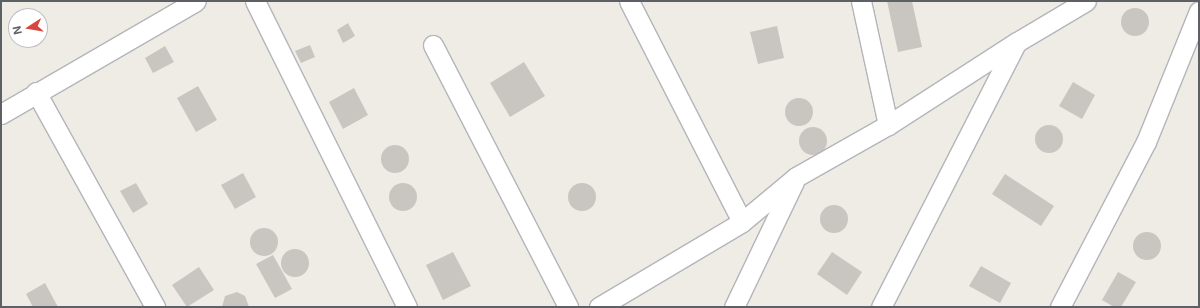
<!DOCTYPE html>
<html>
<head>
<meta charset="utf-8">
<style>
	body { margin:0 }
	#map { position:relative; width:1200px; height:308px; overflow:hidden; background:#eeece5; font-family:Inter,sans-serif }
	div>[style] { position:absolute }
	.building>* { inset:0; background:#c9c6c2 }
	.round { border-radius:50% }
	.roads { filter:drop-shadow(1px 0 #b2b5b9) drop-shadow(-1px 0 #b2b5b9) drop-shadow(0 1px #b2b5b9) drop-shadow(0 -1px #b2b5b9) }
	.minor>* { height:19px; margin:-9.5px; padding:0 9.5px; transform-origin:9.5px; border-radius:9.5px; background:#fff }
	span { translate:-50% -50%; white-space:nowrap; text-align:center; line-height:1.15; -webkit-text-stroke:3px #fff; paint-order:stroke }
	.frame { position:absolute; inset:0; border:2px solid #5d6064; pointer-events:none }
	.north { position:absolute; left:8px; top:8px; width:40px; height:40px; box-sizing:border-box; background:#fff; border:1px solid #bebfc1; border-radius:50%; rotate:258deg; font-size:11px; font-weight:700; line-height:16px; text-align:center; color:#5d6064 }
	.north::after { content:''; display:block; margin:auto; width:14px; height:18px; background:#d94640; clip-path:polygon(50% 0,100% 100%,50% 72%,0 100%) }
</style>
</head>
<body>
<div id="map">
	<div class="building">
		<div style="clip-path:polygon(887px 1px,912px 1px,922px 47px,898px 52px)"></div>
		<div class="round" style="left:1121px;top:8px;width:28px;height:28px"></div>
		<div style="clip-path:polygon(348px 23px,355px 36px,343px 43px,337px 30px)"></div>
		<div style="clip-path:polygon(777px 26px,784px 58px,758px 64px,750px 32px)"></div>
		<div style="clip-path:polygon(310px 45px,315px 57px,301px 63px,295px 51px)"></div>
		<div style="clip-path:polygon(165px 46px,174px 62px,153px 73px,145px 58px)"></div>
		<div style="clip-path:polygon(524px 62px,545px 96px,510px 117px,490px 83px)"></div>
		<div style="clip-path:polygon(1073px 82px,1095px 95px,1082px 119px,1059px 106px)"></div>
		<div style="clip-path:polygon(198px 86px,217px 120px,196px 132px,177px 98px)"></div>
		<div style="clip-path:polygon(354px 88px,368px 115px,343px 129px,329px 102px)"></div>
		<div class="round" style="left:785px;top:98px;width:28px;height:28px"></div>
		<div class="round" style="left:1035px;top:125px;width:28px;height:28px"></div>
		<div class="round" style="left:799px;top:127px;width:28px;height:28px"></div>
		<div class="round" style="left:381px;top:145px;width:28px;height:28px"></div>
		<div style="clip-path:polygon(243px 173px,256px 197px,235px 209px,221px 185px)"></div>
		<div style="clip-path:polygon(1005px 174px,1054px 206px,1041px 226px,992px 194px)"></div>
		<div style="clip-path:polygon(136px 183px,148px 204px,133px 213px,120px 191px)"></div>
		<div class="round" style="left:568px;top:183px;width:28px;height:28px"></div>
		<div class="round" style="left:389px;top:183px;width:28px;height:28px"></div>
		<div class="round" style="left:820px;top:205px;width:28px;height:28px"></div>
		<div class="round" style="left:250px;top:228px;width:28px;height:28px"></div>
		<div class="round" style="left:1133px;top:232px;width:28px;height:28px"></div>
		<div class="round" style="left:281px;top:249px;width:28px;height:28px"></div>
		<div style="clip-path:polygon(453px 252px,471px 286px,443px 300px,426px 265px)"></div>
		<div style="clip-path:polygon(832px 252px,862px 272px,847px 295px,817px 274px)"></div>
		<div style="clip-path:polygon(273px 255px,292px 289px,275px 298px,256px 264px)"></div>
		<div style="clip-path:polygon(981px 266px,1011px 283px,1000px 303px,969px 286px)"></div>
		<div style="clip-path:polygon(199px 267px,214px 290px,187px 307px,172px 285px)"></div>
		<div style="clip-path:polygon(1118px 272px,1136px 282px,1121px 307px,1114px 307px,1102px 300px)"></div>
		<div style="clip-path:polygon(45px 283px,58px 307px,33px 307px,26px 294px)"></div>
		<div style="clip-path:polygon(237px 292px,245px 296px,249px 307px,222px 307px,225px 296px)"></div>
	</div>
	<div class="roads">
		<div class="minor">
			<div style="left:255px;top:1px;width:342px;rotate:63.6deg"></div>
			<div style="left:629px;top:1px;width:248px;rotate:62.9deg"></div>
			<div style="left:861px;top:1px;width:127px;rotate:77.7deg"></div>
			<div style="left:433px;top:45px;width:295px;rotate:62.7deg"></div>
			<div style="left:36px;top:92px;width:246px;rotate:61deg"></div>
			<div style="left:1px;top:114px;width:225px;rotate:-30.1deg"></div>
			<div style="left:599px;top:307px;width:166px;rotate:-30.7deg"></div>
			<div style="left:742px;top:222px;width:70px;rotate:-39.8deg"></div>
			<div style="left:796px;top:177px;width:106px;rotate:-29.5deg"></div>
			<div style="left:888px;top:125px;width:153px;rotate:-32.8deg"></div>
			<div style="left:1017px;top:42px;width:80px;rotate:-30.7deg"></div>
			<div style="left:734px;top:307px;width:139px;rotate:-64.4deg"></div>
			<div style="left:881px;top:307px;width:297px;rotate:-62.9deg"></div>
			<div style="left:1060px;top:307px;width:186px;rotate:-62.5deg"></div>
			<div style="left:1146px;top:142px;width:141px;rotate:-68deg"></div>
		</div>
	</div>
	<div class="frame"></div>
	<div class="north">N</div>
</div>
</body>
</html>
